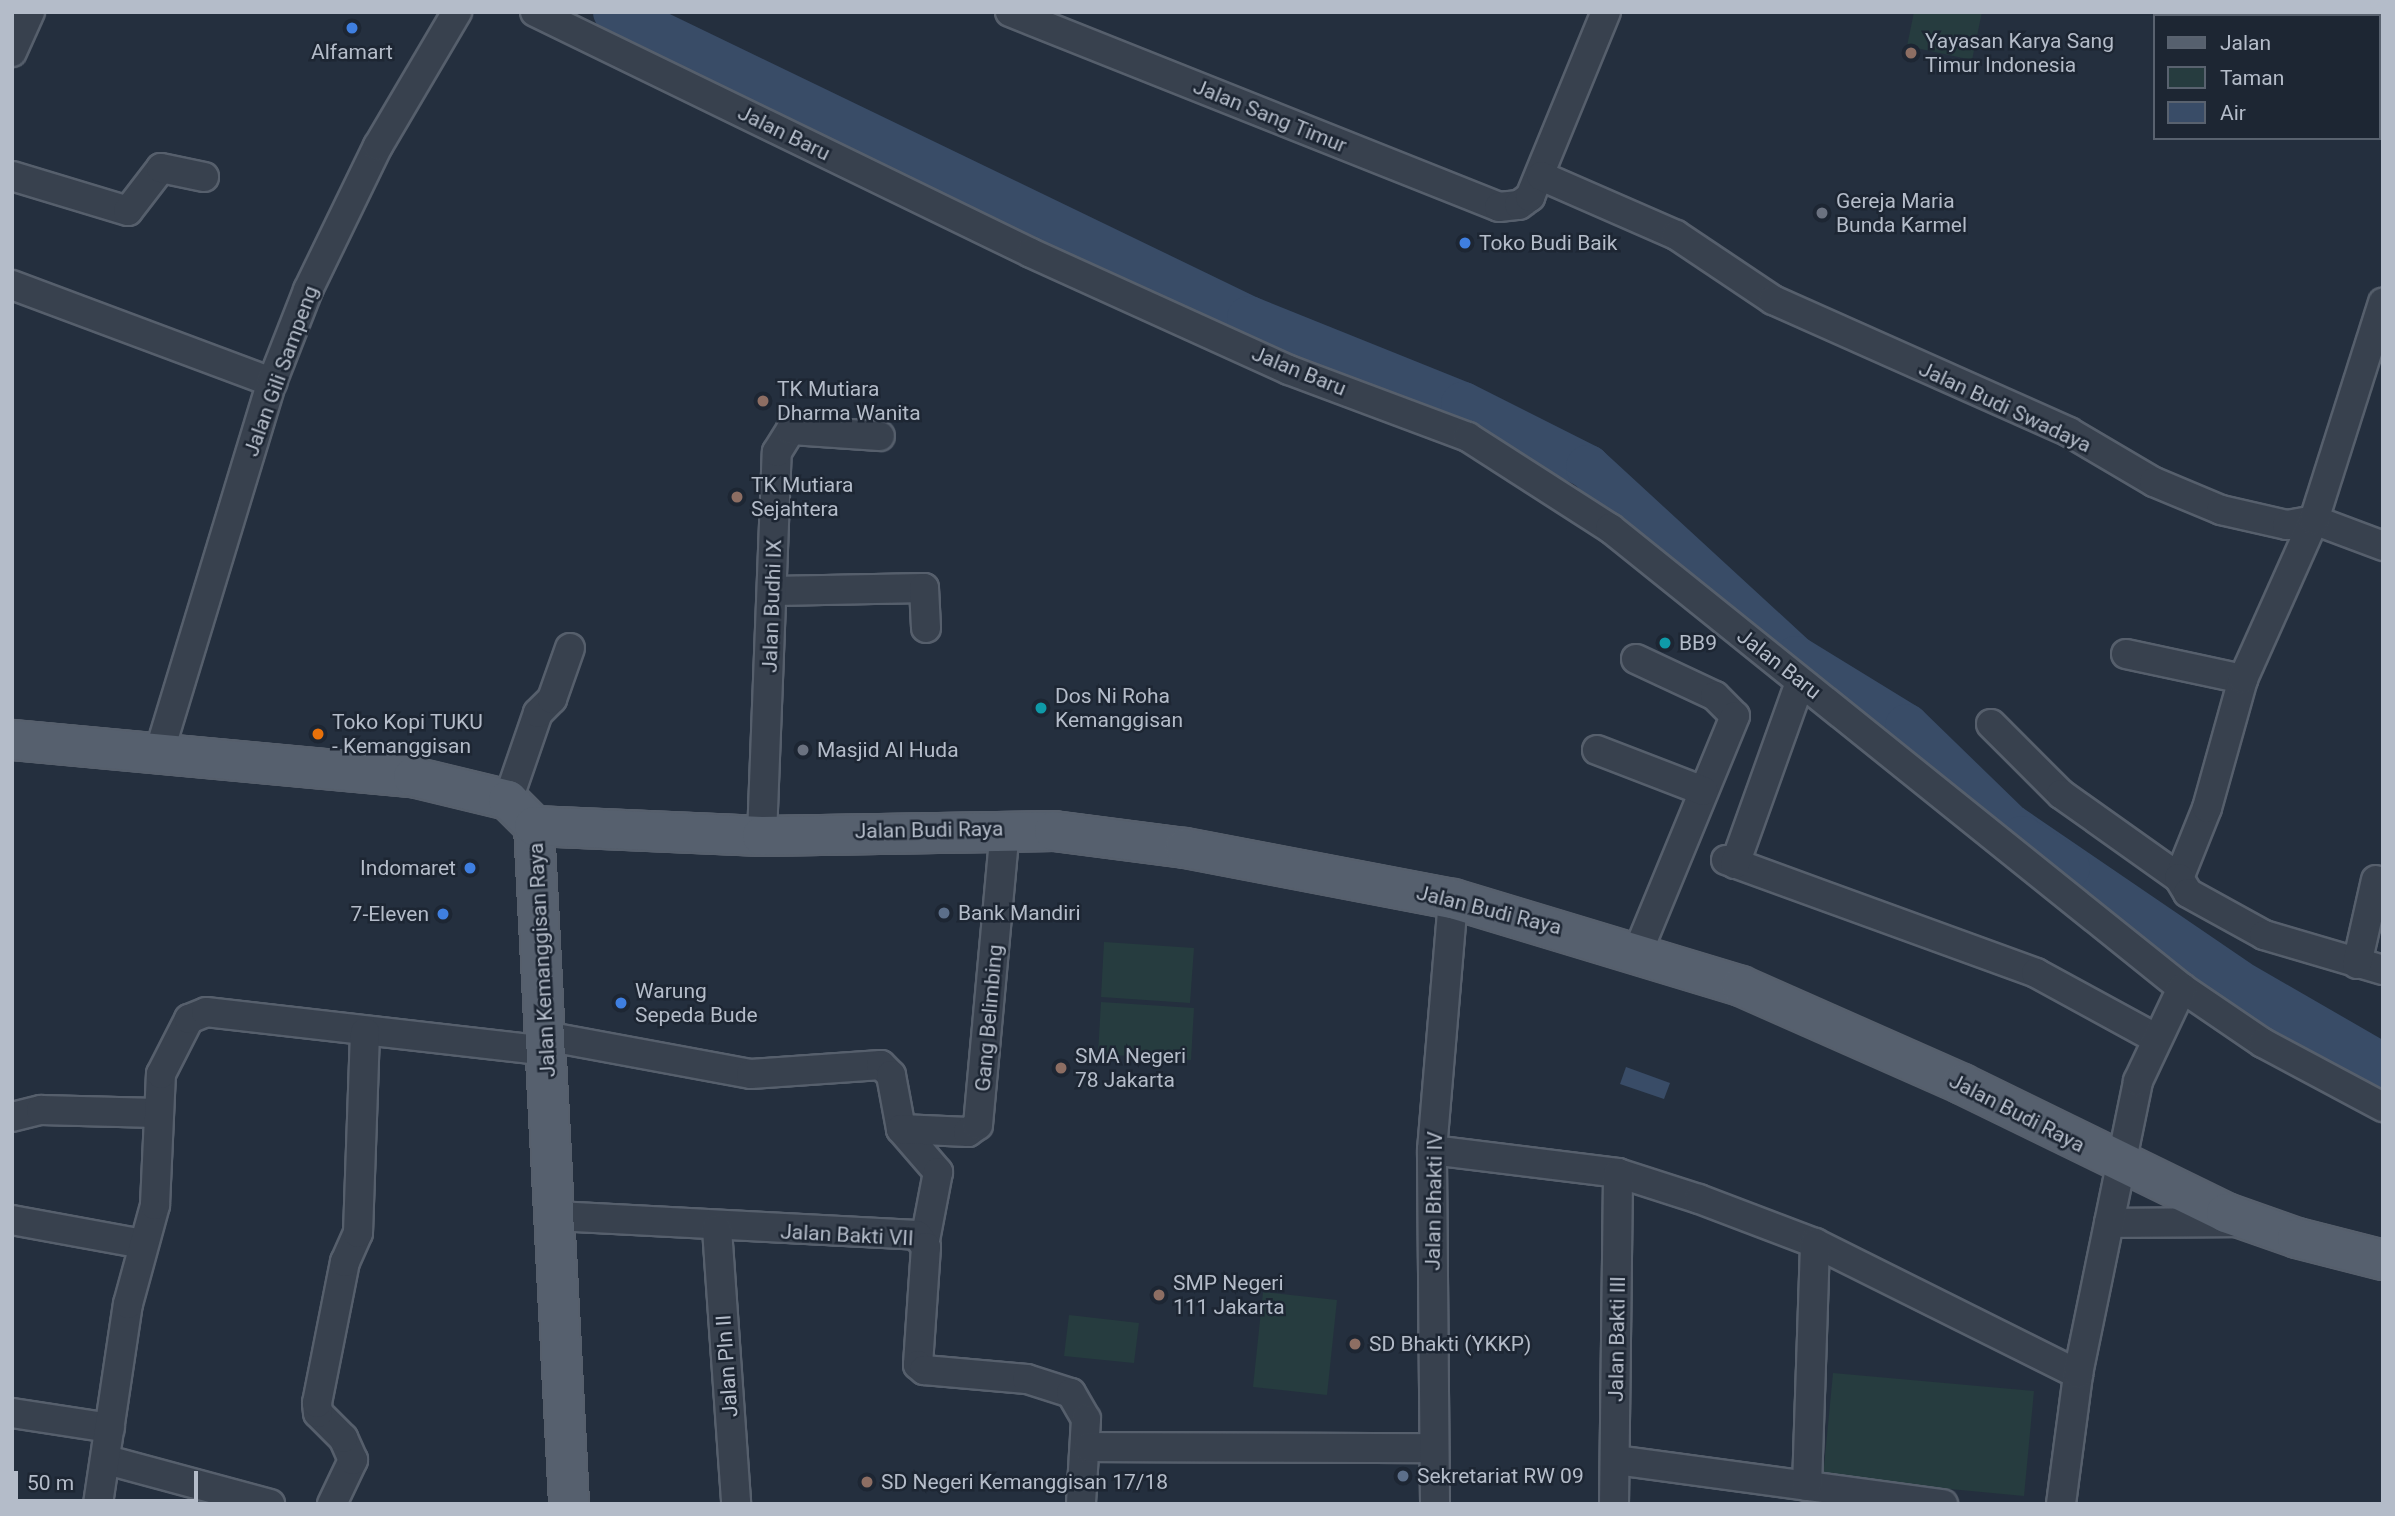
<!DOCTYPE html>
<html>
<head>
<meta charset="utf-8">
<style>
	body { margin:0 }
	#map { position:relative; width:2395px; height:1516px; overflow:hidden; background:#242f3e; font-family:Roboto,sans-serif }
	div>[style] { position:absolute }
	.green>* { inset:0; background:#263c3f }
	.water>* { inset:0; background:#394c67 }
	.river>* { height:44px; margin:-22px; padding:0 22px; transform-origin:22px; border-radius:22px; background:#394c67 }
	.roads { filter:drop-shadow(2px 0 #565f6c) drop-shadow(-2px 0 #565f6c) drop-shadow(0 2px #565f6c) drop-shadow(0 -2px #565f6c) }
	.minor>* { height:28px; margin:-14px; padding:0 14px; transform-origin:14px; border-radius:14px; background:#38414e }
	.primary>* { height:38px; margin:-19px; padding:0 19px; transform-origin:19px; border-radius:19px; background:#56606e }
	.dots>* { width:19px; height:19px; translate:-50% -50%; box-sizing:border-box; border:4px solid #1d2633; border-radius:50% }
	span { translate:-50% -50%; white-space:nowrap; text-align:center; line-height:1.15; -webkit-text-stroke:5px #1d2633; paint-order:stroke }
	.poi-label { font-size:21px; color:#b4bcc9 }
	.left { translate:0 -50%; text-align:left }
	.right { translate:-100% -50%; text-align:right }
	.street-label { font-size:21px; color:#b4bcc9 }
	.frame { position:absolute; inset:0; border:14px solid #b4bcc9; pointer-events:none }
	.legend { position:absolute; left:2153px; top:14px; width:228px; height:126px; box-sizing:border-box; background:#1d2633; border:2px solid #59626f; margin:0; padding:9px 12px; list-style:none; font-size:21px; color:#b4bcc9 }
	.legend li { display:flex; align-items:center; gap:14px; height:35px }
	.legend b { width:35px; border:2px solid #59626f }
	.scale { position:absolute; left:14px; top:1471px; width:184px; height:32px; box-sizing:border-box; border:4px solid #b4bcc9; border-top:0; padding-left:9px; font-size:21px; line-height:24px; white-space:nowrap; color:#b4bcc9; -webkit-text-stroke:5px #1d2633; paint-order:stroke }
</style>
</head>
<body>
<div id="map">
	<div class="green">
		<div style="clip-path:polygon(1914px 12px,1982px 12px,1972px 60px,1907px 46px)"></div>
		<div style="clip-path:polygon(1104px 942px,1194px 948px,1190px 1003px,1101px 997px)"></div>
		<div style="clip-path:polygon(1101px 1002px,1194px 1008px,1191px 1060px,1098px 1054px)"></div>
		<div style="clip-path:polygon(1263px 1292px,1337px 1300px,1327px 1395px,1253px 1387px)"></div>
		<div style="clip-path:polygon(1069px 1315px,1139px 1323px,1134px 1363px,1064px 1356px)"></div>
		<div style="clip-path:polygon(1833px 1373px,2034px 1391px,2024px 1496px,1823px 1477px)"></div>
	</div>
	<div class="water">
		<div style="clip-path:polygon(2023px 808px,2253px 965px,2383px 1040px,2383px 1098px,2241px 1027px,2017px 851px)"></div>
		<div style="clip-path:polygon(1626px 1067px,1670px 1083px,1664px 1099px,1620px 1084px)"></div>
	</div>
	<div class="river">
		<div style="left:615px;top:12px;width:704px;rotate:25.76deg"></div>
		<div style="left:1249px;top:318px;width:231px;rotate:21.9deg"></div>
		<div style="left:1463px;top:404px;width:140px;rotate:26.7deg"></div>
		<div style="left:1588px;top:467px;width:282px;rotate:42.6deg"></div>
		<div style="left:1796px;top:658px;width:130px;rotate:31.5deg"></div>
		<div style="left:1907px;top:726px;width:161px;rotate:44.2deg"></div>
		<div style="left:2022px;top:838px;width:55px;rotate:33.1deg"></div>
	</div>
	<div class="roads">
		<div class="minor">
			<div style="left:535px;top:12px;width:551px;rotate:25.91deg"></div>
			<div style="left:1031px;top:253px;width:283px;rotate:24.4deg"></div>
			<div style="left:1289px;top:370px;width:191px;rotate:20.5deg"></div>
			<div style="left:1468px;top:437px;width:169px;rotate:32.7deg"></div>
			<div style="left:1610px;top:528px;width:734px;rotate:38.81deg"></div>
			<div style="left:2182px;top:988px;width:98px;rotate:34.2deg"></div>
			<div style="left:2263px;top:1043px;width:136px;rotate:28.1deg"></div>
			<div style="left:1010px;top:12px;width:526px;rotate:21.74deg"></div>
			<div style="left:1499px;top:207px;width:20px;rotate:-6deg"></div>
			<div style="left:1519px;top:205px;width:14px;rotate:-36deg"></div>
			<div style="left:1530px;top:197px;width:200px;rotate:-67.7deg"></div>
			<div style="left:12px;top:52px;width:44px;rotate:-65.8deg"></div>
			<div style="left:12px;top:176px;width:121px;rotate:16.8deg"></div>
			<div style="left:128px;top:211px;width:54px;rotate:-52.5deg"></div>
			<div style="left:161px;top:168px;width:44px;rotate:11.8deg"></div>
			<div style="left:1541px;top:176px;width:147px;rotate:23.6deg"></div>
			<div style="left:1676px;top:235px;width:117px;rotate:33.8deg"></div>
			<div style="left:1773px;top:300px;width:324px;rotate:24deg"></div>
			<div style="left:2069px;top:432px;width:99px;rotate:30.5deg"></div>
			<div style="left:2154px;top:482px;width:73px;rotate:22.7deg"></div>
			<div style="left:2221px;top:510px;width:68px;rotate:12.8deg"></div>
			<div style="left:2287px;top:525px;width:27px;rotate:-10deg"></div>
			<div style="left:12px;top:285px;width:278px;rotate:20.5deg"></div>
			<div style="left:2314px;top:520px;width:74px;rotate:20.6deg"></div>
			<div style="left:774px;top:591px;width:150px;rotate:-1.1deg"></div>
			<div style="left:924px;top:588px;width:40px;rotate:87.1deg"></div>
			<div style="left:2126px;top:654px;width:120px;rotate:12.1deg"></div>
			<div style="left:1636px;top:659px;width:87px;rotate:25.1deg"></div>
			<div style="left:1715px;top:696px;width:28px;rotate:45deg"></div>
			<div style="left:1735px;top:716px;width:254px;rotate:112.4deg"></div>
			<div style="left:1991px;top:724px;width:99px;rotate:45deg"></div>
			<div style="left:2061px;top:794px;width:145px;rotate:35.4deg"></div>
			<div style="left:1597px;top:750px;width:114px;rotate:21.1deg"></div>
			<div style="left:159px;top:753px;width:388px;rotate:-73.1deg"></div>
			<div style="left:272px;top:382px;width:99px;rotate:-68.6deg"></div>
			<div style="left:308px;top:290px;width:160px;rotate:-64.1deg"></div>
			<div style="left:378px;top:146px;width:156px;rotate:-59.5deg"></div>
			<div style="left:508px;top:800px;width:92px;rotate:-71deg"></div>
			<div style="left:538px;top:713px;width:20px;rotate:-45deg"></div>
			<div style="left:552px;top:699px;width:54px;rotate:-70.6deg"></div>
			<div style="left:762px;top:836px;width:384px;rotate:-87.8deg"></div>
			<div style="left:777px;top:452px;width:26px;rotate:-58deg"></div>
			<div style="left:791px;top:430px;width:89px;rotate:3.9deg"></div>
			<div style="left:1726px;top:860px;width:330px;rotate:20deg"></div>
			<div style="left:2036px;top:973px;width:136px;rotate:28.6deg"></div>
			<div style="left:1735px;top:864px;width:193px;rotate:-70.3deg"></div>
			<div style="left:2179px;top:878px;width:75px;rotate:-68.2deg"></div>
			<div style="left:2207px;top:808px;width:134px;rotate:-74.4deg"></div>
			<div style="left:2243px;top:679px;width:174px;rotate:-65.9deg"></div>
			<div style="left:2314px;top:520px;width:228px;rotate:-72.4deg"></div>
			<div style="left:2179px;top:878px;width:17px;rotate:59deg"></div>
			<div style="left:2188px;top:893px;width:87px;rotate:28.9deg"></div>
			<div style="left:2264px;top:935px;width:124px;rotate:16.4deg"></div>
			<div style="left:2357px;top:964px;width:86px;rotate:-77.3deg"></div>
			<div style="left:545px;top:1036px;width:209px;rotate:10.5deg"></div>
			<div style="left:751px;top:1074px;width:130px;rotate:-4deg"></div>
			<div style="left:881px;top:1065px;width:14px;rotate:45deg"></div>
			<div style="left:891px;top:1075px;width:55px;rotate:79.5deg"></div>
			<div style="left:901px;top:1129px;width:57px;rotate:49.3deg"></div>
			<div style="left:938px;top:1172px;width:69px;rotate:100.8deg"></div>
			<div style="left:12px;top:1117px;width:30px;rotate:-14deg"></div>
			<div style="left:41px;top:1110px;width:116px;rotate:1.5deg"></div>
			<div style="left:901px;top:1129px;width:67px;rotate:2.6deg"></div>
			<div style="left:968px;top:1132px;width:12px;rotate:-35deg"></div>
			<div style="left:978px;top:1125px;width:297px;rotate:-84.8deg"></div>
			<div style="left:1432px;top:1150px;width:187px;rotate:7deg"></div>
			<div style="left:1618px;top:1173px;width:85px;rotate:17.8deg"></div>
			<div style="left:1699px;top:1199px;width:124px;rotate:20.8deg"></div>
			<div style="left:1815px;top:1243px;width:294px;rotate:26.5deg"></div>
			<div style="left:556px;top:1216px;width:361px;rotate:3deg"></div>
			<div style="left:917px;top:1235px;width:15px;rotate:53deg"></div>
			<div style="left:926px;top:1247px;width:118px;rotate:93.9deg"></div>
			<div style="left:918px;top:1365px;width:8px;rotate:40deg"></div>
			<div style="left:924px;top:1370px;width:103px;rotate:5deg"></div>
			<div style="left:1027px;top:1379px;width:46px;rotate:17.7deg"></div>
			<div style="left:1071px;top:1393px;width:30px;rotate:60deg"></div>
			<div style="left:1086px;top:1419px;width:85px;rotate:93.4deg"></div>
			<div style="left:12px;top:1220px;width:133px;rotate:10.4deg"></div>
			<div style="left:2109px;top:1223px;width:130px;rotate:-0.4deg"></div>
			<div style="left:717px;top:1229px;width:276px;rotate:86deg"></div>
			<div style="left:12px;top:1413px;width:99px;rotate:8.7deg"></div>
			<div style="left:1088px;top:1447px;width:345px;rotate:0.2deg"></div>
			<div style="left:107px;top:1460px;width:169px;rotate:15.1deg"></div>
			<div style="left:1616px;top:1460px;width:330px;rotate:7.7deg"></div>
			<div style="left:1807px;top:1486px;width:243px;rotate:-88.1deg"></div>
			<div style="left:98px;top:1504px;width:202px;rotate:-81.5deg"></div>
			<div style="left:128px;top:1304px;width:103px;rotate:-74.7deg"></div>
			<div style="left:155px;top:1205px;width:131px;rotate:-87.4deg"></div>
			<div style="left:161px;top:1074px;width:62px;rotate:-63deg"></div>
			<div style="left:189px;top:1019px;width:18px;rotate:-22deg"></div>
			<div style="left:206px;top:1012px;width:343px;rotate:6.5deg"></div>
			<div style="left:332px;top:1504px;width:49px;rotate:-64.5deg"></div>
			<div style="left:353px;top:1460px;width:24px;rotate:-114deg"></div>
			<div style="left:343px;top:1438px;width:35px;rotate:-135deg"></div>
			<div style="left:318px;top:1413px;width:10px;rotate:-96deg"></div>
			<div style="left:317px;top:1403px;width:144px;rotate:-78.8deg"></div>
			<div style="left:345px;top:1262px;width:32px;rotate:-66deg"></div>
			<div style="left:358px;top:1233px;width:201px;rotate:-88deg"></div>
			<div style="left:1435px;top:1504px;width:354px;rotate:-90.5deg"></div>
			<div style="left:1432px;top:1150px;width:252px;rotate:-85.2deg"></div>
			<div style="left:1614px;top:1504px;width:331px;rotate:-89.3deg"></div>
			<div style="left:2061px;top:1504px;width:131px;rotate:-82.5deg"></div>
			<div style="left:2078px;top:1374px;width:299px;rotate:-78.4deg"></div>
			<div style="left:2138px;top:1081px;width:103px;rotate:-64.7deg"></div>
		</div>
		<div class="primary">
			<div style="left:12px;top:740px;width:403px;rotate:5.3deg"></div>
			<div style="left:413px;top:777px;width:98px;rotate:13.6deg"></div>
			<div style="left:508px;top:800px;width:37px;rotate:45deg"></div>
			<div style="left:534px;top:826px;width:679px;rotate:87.04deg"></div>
			<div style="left:534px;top:826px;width:228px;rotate:2.5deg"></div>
			<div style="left:762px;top:836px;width:292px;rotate:-1deg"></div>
			<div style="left:1054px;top:831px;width:132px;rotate:7.4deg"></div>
			<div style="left:1185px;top:848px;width:273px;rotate:10.8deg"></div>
			<div style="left:1453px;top:899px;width:301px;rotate:16.8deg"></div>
			<div style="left:1741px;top:986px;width:242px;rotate:23.9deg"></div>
			<div style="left:1962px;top:1084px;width:294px;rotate:26deg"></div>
			<div style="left:2226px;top:1213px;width:75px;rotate:19.4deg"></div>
			<div style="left:2297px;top:1238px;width:89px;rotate:14.3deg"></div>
		</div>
	</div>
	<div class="dots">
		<div style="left:352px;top:28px;background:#3f7fe0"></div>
		<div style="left:1911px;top:53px;background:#8d6e63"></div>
		<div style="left:1822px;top:213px;background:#6b7280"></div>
		<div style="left:1465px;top:243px;background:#3f7fe0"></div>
		<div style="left:763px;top:401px;background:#8d6e63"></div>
		<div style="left:737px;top:497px;background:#8d6e63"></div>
		<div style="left:1665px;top:643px;background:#0f9aa8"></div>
		<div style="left:1041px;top:708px;background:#0f9aa8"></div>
		<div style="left:318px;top:734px;background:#e8710a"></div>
		<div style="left:803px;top:750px;background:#6b7280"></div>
		<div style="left:470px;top:868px;background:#3f7fe0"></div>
		<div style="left:944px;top:913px;background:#5c6f8a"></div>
		<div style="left:443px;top:914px;background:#3f7fe0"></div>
		<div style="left:621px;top:1003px;background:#3f7fe0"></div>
		<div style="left:1061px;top:1068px;background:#8d6e63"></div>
		<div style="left:1159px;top:1295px;background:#8d6e63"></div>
		<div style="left:1355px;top:1344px;background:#8d6e63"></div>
		<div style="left:1403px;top:1476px;background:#5c6f8a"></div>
		<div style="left:867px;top:1482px;background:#8d6e63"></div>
	</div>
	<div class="poi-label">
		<span class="left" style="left:1925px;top:53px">Yayasan Karya Sang<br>Timur Indonesia</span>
		<span style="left:352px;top:52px">Alfamart</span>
		<span class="left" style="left:1836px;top:213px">Gereja Maria<br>Bunda Karmel</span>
		<span class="left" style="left:1479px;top:243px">Toko Budi Baik</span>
		<span class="left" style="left:777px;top:401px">TK Mutiara<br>Dharma Wanita</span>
		<span class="left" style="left:751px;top:497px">TK Mutiara<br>Sejahtera</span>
		<span class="left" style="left:1679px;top:643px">BB9</span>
		<span class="left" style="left:1055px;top:708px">Dos Ni Roha<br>Kemanggisan</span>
		<span class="left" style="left:332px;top:734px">Toko Kopi TUKU<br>- Kemanggisan</span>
		<span class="left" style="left:817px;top:750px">Masjid Al Huda</span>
		<span class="right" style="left:456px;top:868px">Indomaret</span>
		<span class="left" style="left:958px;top:913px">Bank Mandiri</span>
		<span class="right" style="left:429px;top:914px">7-Eleven</span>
		<span class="left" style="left:635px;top:1003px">Warung<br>Sepeda Bude</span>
		<span class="left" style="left:1075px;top:1068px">SMA Negeri<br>78 Jakarta</span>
		<span class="left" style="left:1173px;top:1295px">SMP Negeri<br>111 Jakarta</span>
		<span class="left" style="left:1369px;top:1344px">SD Bhakti (YKKP)</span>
		<span class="left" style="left:1417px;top:1476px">Sekretariat RW 09</span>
		<span class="left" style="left:881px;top:1482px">SD Negeri Kemanggisan 17/18</span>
	</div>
	<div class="street-label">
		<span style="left:1270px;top:116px;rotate:22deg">Jalan Sang Timur</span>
		<span style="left:784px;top:133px;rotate:26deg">Jalan Baru</span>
		<span style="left:281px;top:371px;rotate:-70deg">Jalan Gili Sampeng</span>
		<span style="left:1299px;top:371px;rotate:22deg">Jalan Baru</span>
		<span style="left:2005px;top:407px;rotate:25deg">Jalan Budi Swadaya</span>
		<span style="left:772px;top:606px;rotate:-88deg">Jalan Budhi IX</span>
		<span style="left:1779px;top:664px;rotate:38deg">Jalan Baru</span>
		<span style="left:929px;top:830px;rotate:-1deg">Jalan Budi Raya</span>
		<span style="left:1489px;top:910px;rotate:14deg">Jalan Budi Raya</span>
		<span style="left:542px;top:960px;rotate:-93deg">Jalan Kemanggisan Raya</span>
		<span style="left:989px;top:1018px;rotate:-85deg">Gang Belimbing</span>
		<span style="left:2017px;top:1113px;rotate:27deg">Jalan Budi Raya</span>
		<span style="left:1434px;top:1201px;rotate:-89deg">Jalan Bhakti IV</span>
		<span style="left:847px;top:1235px;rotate:3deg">Jalan Bakti VII</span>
		<span style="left:1617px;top:1339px;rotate:-89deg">Jalan Bakti III</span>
		<span style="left:727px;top:1366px;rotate:-94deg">Jalan Pln II</span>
	</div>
	<div class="frame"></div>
	<ul class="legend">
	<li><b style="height:9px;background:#56606e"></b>Jalan</li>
	<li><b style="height:19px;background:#263c3f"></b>Taman</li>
	<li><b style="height:19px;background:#394c67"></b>Air</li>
	</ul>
	<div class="scale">50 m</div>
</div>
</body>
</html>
